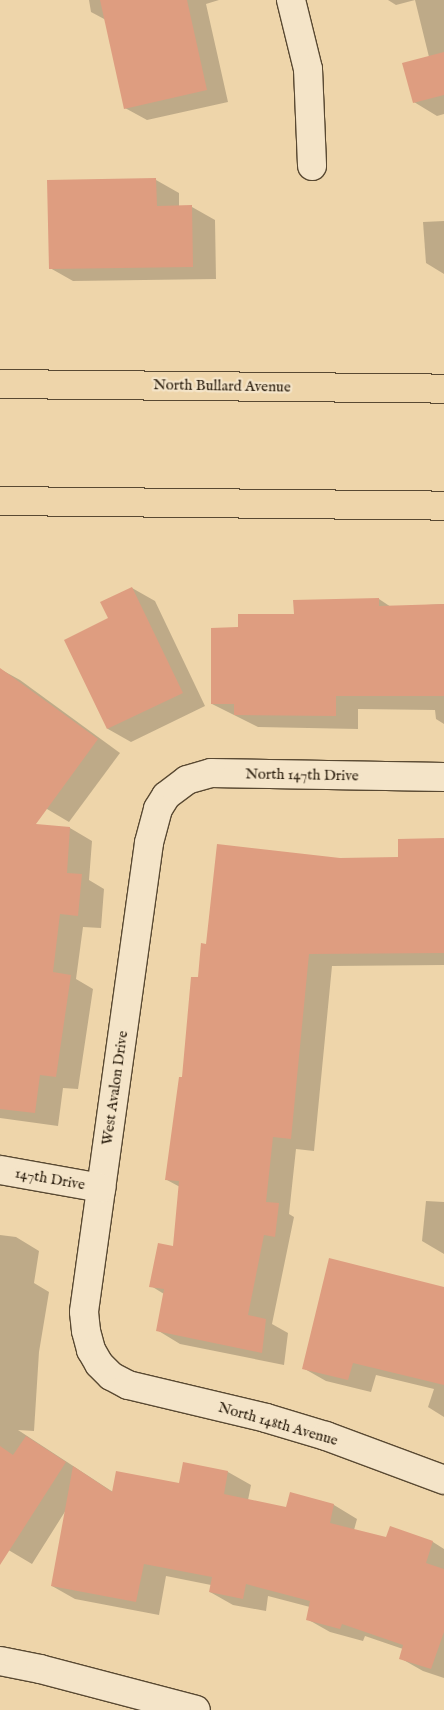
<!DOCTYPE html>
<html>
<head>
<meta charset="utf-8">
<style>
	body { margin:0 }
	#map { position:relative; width:444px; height:1710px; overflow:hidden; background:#eed5aa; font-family:"IM FELL English",serif }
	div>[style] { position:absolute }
	.shadow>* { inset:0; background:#0003 }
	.building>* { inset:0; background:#de9d80 }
	.roads { filter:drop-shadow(1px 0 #594932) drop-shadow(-1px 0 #594932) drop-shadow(0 1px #594932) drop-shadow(0 -1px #594932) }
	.minor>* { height:28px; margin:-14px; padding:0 14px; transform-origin:14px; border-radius:14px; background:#f4e4c8 }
	.major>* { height:28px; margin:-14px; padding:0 14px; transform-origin:14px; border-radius:14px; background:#eed5aa }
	span { translate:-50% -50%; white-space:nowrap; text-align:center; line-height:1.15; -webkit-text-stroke:4.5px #f4e4c8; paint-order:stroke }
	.street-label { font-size:15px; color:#271a0a }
</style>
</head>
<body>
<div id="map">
	<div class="shadow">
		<div style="clip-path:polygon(89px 0,219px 0,206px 4px,228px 102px,147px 120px,125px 108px,106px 20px,91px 12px)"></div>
		<div style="clip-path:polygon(388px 0,415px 0,396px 5px)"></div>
		<div style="clip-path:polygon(415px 0,444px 0,444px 114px,437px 116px,414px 102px,429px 57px)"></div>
		<div style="clip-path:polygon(156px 180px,179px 193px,179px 207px,192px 207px,215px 220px,216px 279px,73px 281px,50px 268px,48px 181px)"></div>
		<div style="clip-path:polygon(444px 221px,444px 274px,426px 263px,423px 222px)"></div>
		<div style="clip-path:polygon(132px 588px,155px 601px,205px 706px,131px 742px,108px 729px,66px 640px,110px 619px)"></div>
		<div style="clip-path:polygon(379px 599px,391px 607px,444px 604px,444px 724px,436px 719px,435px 710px,358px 709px,358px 729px,258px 727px,212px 704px,239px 628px)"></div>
		<div style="clip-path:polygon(0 669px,20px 680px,120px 753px,69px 822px,47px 809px,0 775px)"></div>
		<div style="clip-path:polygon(0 823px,70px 828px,92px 841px,89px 880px,104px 889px,101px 928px,83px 927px,76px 979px,93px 989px,78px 1089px,63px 1088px,58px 1126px,0 1118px)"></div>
		<div style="clip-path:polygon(444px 839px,444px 965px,332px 966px,314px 1151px,296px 1149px,289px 1214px,294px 1217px,272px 1324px,288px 1333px,284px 1365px,180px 1344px,157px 1330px,164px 1294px,151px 1286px,174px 1248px,180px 1187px,167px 1180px,199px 978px,207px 945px,340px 860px,400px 859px)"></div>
		<div style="clip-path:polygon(426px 1201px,444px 1202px,444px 1254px,422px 1241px)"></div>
		<div style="clip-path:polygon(0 1235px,16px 1237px,39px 1251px,34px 1283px,49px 1292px,39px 1352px,34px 1431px,18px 1430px,113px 1492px,180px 1484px,184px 1463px,228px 1472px,251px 1485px,248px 1500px,287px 1508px,291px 1494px,334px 1505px,357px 1519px,354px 1530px,387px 1539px,433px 1542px,444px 1549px,444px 1678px,423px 1671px,400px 1658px,403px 1649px,365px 1636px,363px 1641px,330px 1632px,307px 1619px,310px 1607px,268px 1596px,266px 1611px,233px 1605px,210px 1592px,211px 1585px,166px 1576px,159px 1615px,75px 1599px,52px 1586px,66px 1510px,32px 1564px,0 1545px)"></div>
		<div style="clip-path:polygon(444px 1300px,444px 1417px,428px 1407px,434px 1389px,376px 1375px,371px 1392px,326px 1381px,303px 1368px)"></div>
	</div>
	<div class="building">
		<div style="clip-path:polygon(100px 0,187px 0,207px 90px,124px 109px)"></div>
		<div style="clip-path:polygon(444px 52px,444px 95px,413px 103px,402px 63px)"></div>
		<div style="clip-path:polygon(156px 178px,157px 206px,192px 205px,193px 267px,49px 269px,47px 180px)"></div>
		<div style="clip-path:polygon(132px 587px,183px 693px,107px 729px,64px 640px,108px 618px,100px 602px)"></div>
		<div style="clip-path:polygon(379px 598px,379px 606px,444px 604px,444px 696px,336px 696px,336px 716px,234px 715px,234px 704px,211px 704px,211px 628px,238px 627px,238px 614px,294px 614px,293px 600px)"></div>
		<div style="clip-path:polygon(0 668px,98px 739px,36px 824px,70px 827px,67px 873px,82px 874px,78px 916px,60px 914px,53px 972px,71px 975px,56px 1077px,40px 1075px,35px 1113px,0 1109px)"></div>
		<div style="clip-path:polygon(444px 838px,444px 953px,309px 954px,291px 1139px,273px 1137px,266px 1202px,279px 1203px,275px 1237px,264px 1235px,248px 1315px,266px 1319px,262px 1353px,156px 1331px,164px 1289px,149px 1287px,158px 1243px,173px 1246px,179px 1181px,165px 1180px,179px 1077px,182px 1077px,191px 977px,198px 977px,201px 943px,206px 944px,217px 844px,340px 858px,398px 857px,398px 839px)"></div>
		<div style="clip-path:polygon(329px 1258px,444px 1287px,444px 1385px,353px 1363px,348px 1380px,302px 1369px)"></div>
		<div style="clip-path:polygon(26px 1436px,66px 1462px,0 1565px,0 1446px,13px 1455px)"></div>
		<div style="clip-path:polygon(183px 1462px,228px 1471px,224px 1494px,286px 1507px,290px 1492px,334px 1504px,330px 1523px,386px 1537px,390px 1526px,433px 1541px,426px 1563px,444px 1569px,444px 1632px,431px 1669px,399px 1659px,403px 1645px,342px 1624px,340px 1629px,306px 1620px,310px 1601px,246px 1584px,243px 1599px,209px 1592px,212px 1577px,144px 1564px,136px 1602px,51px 1586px,73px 1466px,112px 1492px,116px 1471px,179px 1483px)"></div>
	</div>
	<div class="roads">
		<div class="minor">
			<div style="left:291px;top:0;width:71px;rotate:76.2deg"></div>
			<div style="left:308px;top:69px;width:97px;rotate:87.6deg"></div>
			<div style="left:444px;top:777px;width:233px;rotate:-179deg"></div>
			<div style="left:211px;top:773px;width:25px;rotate:164deg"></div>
			<div style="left:187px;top:780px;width:26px;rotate:143deg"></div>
			<div style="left:166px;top:796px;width:15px;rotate:122deg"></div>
			<div style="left:158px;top:809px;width:35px;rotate:105deg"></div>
			<div style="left:149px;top:843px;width:473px;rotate:97.9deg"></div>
			<div style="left:84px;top:1312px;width:19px;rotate:84deg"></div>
			<div style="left:86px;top:1331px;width:20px;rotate:75deg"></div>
			<div style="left:91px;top:1350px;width:16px;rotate:60deg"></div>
			<div style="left:99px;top:1364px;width:17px;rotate:45deg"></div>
			<div style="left:111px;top:1376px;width:19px;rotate:28deg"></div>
			<div style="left:128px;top:1385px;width:142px;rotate:13.4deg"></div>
			<div style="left:266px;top:1418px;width:63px;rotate:16.7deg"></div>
			<div style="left:326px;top:1436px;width:126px;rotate:20.4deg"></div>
			<div style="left:0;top:1170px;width:103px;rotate:10.1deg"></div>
			<div style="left:0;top:1661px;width:41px;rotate:11.3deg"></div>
			<div style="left:40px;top:1669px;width:161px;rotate:14.7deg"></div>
		</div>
		<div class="major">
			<div style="left:0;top:384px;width:444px;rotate:0.6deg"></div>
			<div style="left:0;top:501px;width:444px;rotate:0.6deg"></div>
		</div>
	</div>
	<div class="street-label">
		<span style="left:222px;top:386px;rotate:1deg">North Bullard Avenue</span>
		<span style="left:302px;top:775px;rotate:1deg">North 147th Drive</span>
		<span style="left:115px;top:1088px;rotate:-82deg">West Avalon Drive</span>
		<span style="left:50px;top:1179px;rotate:10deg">147th Drive</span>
		<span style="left:278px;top:1424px;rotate:16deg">North 148th Avenue</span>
	</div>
</div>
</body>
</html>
